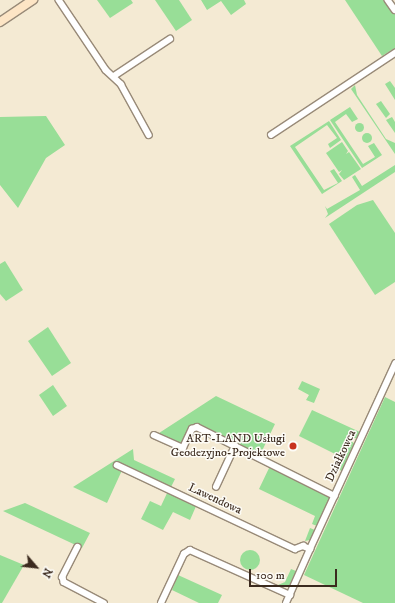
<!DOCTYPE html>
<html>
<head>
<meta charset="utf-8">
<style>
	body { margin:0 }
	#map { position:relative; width:395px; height:603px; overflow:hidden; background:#f4ead3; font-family:"IM FELL DW Pica",serif }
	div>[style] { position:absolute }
	.green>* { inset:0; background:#98de97 }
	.round { border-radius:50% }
	.roads { filter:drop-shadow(1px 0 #988a78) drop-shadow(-1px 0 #988a78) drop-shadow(0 1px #988a78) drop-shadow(0 -1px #988a78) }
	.street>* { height:5.5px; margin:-2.75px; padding:0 2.75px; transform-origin:2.75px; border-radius:2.75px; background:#fff }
	.secondary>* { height:8px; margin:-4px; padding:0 4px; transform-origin:4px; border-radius:4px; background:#fde5c5 }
	.dots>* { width:11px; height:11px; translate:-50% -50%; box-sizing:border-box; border:2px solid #fdfcf7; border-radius:50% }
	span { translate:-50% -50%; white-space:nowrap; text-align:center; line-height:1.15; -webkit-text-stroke:3px #fdfcf7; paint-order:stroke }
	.poi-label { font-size:12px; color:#3b2a1e }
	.right { translate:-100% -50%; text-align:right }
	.street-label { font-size:12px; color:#3b2a1e }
	.north { position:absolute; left:16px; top:547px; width:40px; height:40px; -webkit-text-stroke:3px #fdfcf7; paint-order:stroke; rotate:118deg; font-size:11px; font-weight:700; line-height:16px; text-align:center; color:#3b2a1e }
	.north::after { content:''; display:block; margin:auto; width:14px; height:18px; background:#3b2a1e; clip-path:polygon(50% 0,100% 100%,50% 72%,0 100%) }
	.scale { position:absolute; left:249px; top:569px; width:88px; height:18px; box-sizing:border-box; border:2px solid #3b2a1e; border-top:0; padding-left:5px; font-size:12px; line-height:14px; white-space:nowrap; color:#3b2a1e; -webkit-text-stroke:3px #fdfcf7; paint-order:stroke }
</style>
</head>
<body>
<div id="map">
	<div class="green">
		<div style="clip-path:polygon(97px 0,131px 0,133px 3px,110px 18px)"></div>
		<div style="clip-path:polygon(155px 0,179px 0,192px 20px,176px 31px)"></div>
		<div style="clip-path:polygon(201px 0,244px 0,246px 4px,231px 15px,221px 1px,207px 10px)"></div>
		<div style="clip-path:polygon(345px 0,383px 0,395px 13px,395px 48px,382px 56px)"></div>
		<div style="clip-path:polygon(390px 81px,395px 88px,395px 100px,385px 84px)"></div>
		<div style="clip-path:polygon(355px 85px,357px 95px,386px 139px,395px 143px,395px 154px,351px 89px)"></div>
		<div style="clip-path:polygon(381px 101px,390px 114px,386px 118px,376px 104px)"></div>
		<div style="clip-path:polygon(350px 107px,358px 119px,352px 122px,346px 114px,335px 122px,363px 164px,375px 157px,368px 146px,374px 143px,382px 155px,362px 168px,330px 120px)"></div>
		<div style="clip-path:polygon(46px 116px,65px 145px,46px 158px,18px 208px,0 185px,0 117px)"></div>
		<div style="clip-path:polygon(392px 117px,395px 122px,395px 133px,386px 120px)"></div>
		<div style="clip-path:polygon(329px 121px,341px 140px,330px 148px,328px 144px,337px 138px,327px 125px,295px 147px,324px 190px,338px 183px,330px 171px,334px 169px,342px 181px,322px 194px,290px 146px)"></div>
		<div class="round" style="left:354.5px;top:122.5px;width:9px;height:9px"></div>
		<div class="round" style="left:362px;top:133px;width:10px;height:10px"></div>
		<div style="clip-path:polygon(342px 142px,348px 151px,346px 154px,349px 152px,361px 169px,344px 180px,339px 174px,342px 170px,339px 172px,326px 153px)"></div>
		<div style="clip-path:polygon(395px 165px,395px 172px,325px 218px,328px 214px,325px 206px,327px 209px,360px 190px,352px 177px,355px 175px,362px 186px)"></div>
		<div style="clip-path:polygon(373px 200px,395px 233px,395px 282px,375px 295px,329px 224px,357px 205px)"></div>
		<div style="clip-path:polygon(5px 261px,23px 290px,6px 301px,0 294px,0 264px)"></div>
		<div style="clip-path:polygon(48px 327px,71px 363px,52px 376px,28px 341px)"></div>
		<div style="clip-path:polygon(302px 381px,320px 389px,314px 403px,306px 400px,309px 395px,298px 389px)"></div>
		<div style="clip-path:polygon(53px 385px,67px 406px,53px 416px,39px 395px)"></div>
		<div style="clip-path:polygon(216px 396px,275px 424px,260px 455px,196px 425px,180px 444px,156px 435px)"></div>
		<div style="clip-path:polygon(385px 397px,395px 402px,395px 603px,363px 603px,304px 575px)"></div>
		<div style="clip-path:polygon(312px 410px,360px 432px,357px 439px,353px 437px,351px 441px,355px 444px,342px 471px,337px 469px,343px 458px,299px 436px)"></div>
		<div style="clip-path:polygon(133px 449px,134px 460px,175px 479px,170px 489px,124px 466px,107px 503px,73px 487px)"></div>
		<div style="clip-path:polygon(270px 466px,330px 496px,317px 526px,312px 524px,315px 516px,259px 489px)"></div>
		<div style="clip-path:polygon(168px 491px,197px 504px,190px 520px,173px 512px,163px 530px,141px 519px,150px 501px,161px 506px)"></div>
		<div style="clip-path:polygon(25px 503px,90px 533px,82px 548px,3px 511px)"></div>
		<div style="clip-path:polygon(310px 528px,315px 530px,310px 540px,305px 541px)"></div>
		<div class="round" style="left:240px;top:550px;width:20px;height:20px"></div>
		<div style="clip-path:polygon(0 555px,24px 565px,2px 603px,0 603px)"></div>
		<div style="clip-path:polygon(291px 569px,296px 571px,289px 586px,281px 588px,278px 585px,285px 582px)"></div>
		<div style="clip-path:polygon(178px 575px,222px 595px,218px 603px,199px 603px,172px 590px)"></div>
	</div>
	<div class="roads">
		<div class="street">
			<div style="left:59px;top:0;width:84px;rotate:56.1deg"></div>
			<div style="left:106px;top:70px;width:21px;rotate:43deg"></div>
			<div style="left:121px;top:84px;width:58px;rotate:61.2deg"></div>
			<div style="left:388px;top:0;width:12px;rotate:55deg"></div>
			<div style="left:114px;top:76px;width:67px;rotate:-33.5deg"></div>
			<div style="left:271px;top:135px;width:149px;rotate:-33.5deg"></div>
			<div style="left:154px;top:435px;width:32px;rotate:24deg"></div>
			<div style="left:183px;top:448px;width:21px;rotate:-65deg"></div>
			<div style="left:192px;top:429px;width:5px;rotate:-22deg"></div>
			<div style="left:197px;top:427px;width:154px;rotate:26.6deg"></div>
			<div style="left:117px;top:465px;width:197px;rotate:25.3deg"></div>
			<div style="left:295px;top:549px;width:9px;rotate:-21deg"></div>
			<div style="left:303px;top:546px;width:8px;rotate:23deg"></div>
			<div style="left:310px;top:549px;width:204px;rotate:-65.3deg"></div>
			<div style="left:216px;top:487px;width:45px;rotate:-65.1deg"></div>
			<div style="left:78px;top:547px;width:34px;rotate:117deg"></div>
			<div style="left:63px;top:577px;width:5px;rotate:79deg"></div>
			<div style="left:64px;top:582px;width:45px;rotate:27.7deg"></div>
			<div style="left:161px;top:603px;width:54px;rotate:-64.9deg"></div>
			<div style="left:184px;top:554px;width:7px;rotate:-34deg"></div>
			<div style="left:190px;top:550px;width:110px;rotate:24.2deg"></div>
			<div style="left:286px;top:603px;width:59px;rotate:-66deg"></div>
		</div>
		<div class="secondary">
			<div style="left:0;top:22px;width:40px;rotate:-34deg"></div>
		</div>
	</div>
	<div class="dots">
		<div style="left:293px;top:446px;background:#c8321e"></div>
	</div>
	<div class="poi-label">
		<span class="right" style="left:285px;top:446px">ART-LAND Usługi<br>Geodezyjno-Projektowe</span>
	</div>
	<div class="street-label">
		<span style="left:341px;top:456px;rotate:-65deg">Działkowca</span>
		<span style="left:215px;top:499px;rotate:25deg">Lawendowa</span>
	</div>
	<div class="north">N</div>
	<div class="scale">100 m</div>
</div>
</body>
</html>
